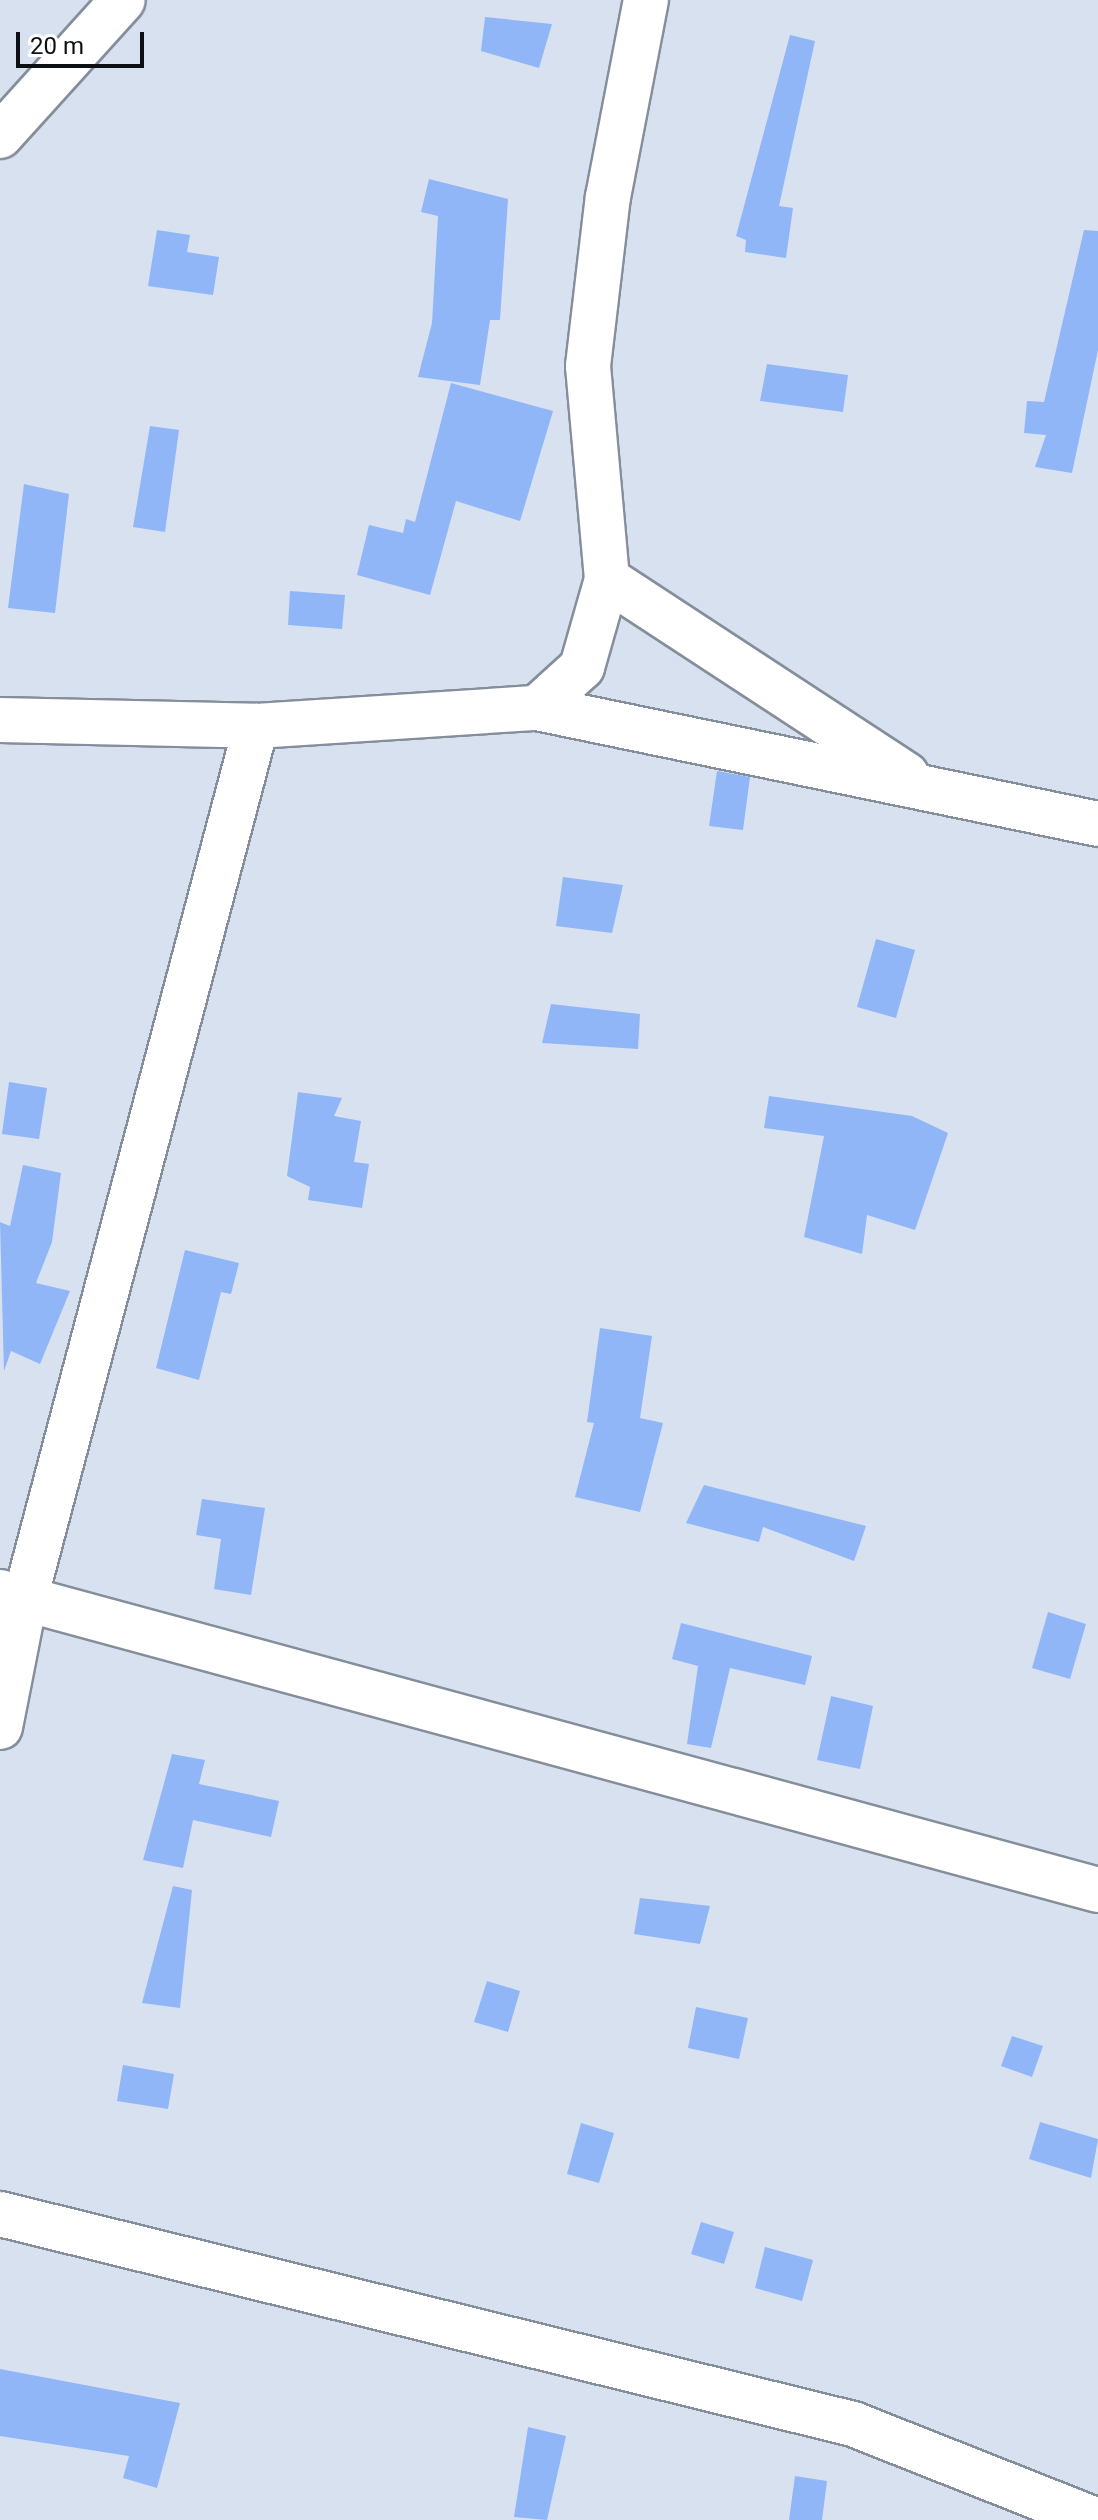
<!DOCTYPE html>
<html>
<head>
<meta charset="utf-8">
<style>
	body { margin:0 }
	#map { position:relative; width:1098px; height:2520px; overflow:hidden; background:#d8e1f0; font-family:Roboto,sans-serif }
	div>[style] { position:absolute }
	.building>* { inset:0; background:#90b6f8 }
	.roads { filter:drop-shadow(2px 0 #858e9b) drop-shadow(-2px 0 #858e9b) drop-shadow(0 2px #858e9b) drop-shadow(0 -2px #858e9b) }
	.street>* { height:44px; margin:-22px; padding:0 22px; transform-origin:22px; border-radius:22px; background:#fff }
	span { translate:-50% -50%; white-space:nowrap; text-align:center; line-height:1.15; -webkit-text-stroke:7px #fff; paint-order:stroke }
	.scale { position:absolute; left:16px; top:32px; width:128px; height:36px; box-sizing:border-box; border:4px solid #0c0f14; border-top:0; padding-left:10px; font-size:24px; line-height:28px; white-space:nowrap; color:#0c0f14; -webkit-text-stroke:6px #fff; paint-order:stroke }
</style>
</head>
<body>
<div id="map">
	<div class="building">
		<div style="clip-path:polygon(485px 17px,552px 24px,539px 68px,481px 51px)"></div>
		<div style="clip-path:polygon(790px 35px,815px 41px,779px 206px,793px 208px,786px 258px,745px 252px,746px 240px,736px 236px)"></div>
		<div style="clip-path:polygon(429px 179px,508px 199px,500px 320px,490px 320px,480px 385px,418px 377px,432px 323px,438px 216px,421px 212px)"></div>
		<div style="clip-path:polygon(157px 230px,190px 235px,187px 252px,219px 257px,213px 295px,148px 286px)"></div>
		<div style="clip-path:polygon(1084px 230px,1098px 231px,1098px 350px,1072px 473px,1035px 467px,1046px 435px,1024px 433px,1027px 401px,1044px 402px)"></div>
		<div style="clip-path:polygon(767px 364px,848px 375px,843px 412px,760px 401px)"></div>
		<div style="clip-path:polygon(451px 383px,553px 411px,520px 521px,456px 501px,430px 595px,357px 575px,369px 525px,403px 533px,406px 519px,415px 522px)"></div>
		<div style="clip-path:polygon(150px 426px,179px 430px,165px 532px,133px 527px)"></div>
		<div style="clip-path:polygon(24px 484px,69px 494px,55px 613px,8px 608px)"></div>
		<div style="clip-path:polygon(290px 591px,345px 595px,342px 629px,288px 625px)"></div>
		<div style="clip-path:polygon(717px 771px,750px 777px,743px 830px,709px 826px)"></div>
		<div style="clip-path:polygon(563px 877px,623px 885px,612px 933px,556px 926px)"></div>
		<div style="clip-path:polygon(876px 939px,915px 950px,896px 1018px,857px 1007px)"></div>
		<div style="clip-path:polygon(551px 1004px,640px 1014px,638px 1049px,542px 1043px)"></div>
		<div style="clip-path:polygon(9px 1082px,47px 1088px,39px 1139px,2px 1134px)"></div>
		<div style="clip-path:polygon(298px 1092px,342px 1098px,334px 1116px,361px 1121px,354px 1162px,369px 1164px,362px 1208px,308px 1200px,310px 1187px,287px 1176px)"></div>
		<div style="clip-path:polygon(769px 1096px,912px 1116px,948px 1133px,915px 1230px,867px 1215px,862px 1254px,804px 1237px,824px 1136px,764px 1128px)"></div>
		<div style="clip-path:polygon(23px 1165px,61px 1173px,52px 1242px,36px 1283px,70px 1291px,40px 1364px,11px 1351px,4px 1371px,0 1222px,10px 1226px)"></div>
		<div style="clip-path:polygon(185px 1250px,239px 1263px,231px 1294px,221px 1292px,199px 1380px,156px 1368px)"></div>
		<div style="clip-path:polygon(600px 1328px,652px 1336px,640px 1418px,663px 1423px,640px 1512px,575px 1497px,594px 1423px,587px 1422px)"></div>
		<div style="clip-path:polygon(704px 1485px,866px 1526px,854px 1561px,763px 1527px,759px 1542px,686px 1523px)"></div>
		<div style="clip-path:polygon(202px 1499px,265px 1508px,251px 1595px,214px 1589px,221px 1539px,196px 1535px)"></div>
		<div style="clip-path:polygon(1048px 1612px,1086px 1624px,1070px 1679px,1032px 1668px)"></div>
		<div style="clip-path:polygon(681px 1623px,812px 1656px,805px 1685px,730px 1668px,711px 1748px,687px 1744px,698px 1666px,672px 1659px)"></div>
		<div style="clip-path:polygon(831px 1696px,873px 1706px,860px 1769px,817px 1760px)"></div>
		<div style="clip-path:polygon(172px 1754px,205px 1760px,199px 1784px,279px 1801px,271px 1837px,193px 1820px,183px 1868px,143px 1860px)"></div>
		<div style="clip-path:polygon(173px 1886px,192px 1890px,180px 2008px,142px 2003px)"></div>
		<div style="clip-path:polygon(640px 1898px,710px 1906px,700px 1944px,634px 1934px)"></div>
		<div style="clip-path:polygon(487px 1981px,520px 1991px,508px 2032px,474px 2022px)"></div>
		<div style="clip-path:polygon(696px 2007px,748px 2018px,739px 2059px,688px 2048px)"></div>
		<div style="clip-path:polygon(1012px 2036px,1043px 2046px,1032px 2077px,1001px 2066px)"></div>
		<div style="clip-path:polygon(123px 2065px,174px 2074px,168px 2109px,117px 2101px)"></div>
		<div style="clip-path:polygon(1040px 2122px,1098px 2139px,1091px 2178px,1029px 2159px)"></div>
		<div style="clip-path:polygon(581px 2123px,614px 2133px,599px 2183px,567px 2174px)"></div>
		<div style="clip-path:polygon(701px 2222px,734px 2232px,724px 2264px,691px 2254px)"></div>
		<div style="clip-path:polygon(765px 2247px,813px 2260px,802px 2301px,755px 2288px)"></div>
		<div style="clip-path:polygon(0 2369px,180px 2403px,157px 2488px,123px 2478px,129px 2456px,0 2436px)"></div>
		<div style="clip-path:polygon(528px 2427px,566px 2436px,547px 2520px,514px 2517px)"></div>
		<div style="clip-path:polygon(795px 2476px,827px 2481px,822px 2520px,789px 2520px)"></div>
	</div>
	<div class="roads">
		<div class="street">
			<div style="left:0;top:136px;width:183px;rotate:-47.9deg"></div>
			<div style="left:607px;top:579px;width:358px;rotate:33.2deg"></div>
			<div style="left:537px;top:708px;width:61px;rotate:-42.3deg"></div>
			<div style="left:582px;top:667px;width:91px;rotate:-74.1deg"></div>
			<div style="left:607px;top:579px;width:214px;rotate:-95.1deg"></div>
			<div style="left:588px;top:366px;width:170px;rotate:-83.3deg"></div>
			<div style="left:608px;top:197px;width:201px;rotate:-79.1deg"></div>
			<div style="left:0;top:720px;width:256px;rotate:1.3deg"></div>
			<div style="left:256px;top:726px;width:282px;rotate:-3.7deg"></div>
			<div style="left:537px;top:708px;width:573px;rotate:11.68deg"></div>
			<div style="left:0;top:1592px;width:1138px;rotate:15.18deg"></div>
			<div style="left:0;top:1727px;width:130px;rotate:-78.9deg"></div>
			<div style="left:25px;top:1599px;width:903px;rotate:-75.18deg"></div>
			<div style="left:0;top:2214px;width:878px;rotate:13.83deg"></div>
			<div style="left:853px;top:2424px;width:260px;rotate:21.6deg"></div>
		</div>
	</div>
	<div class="scale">20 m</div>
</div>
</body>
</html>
